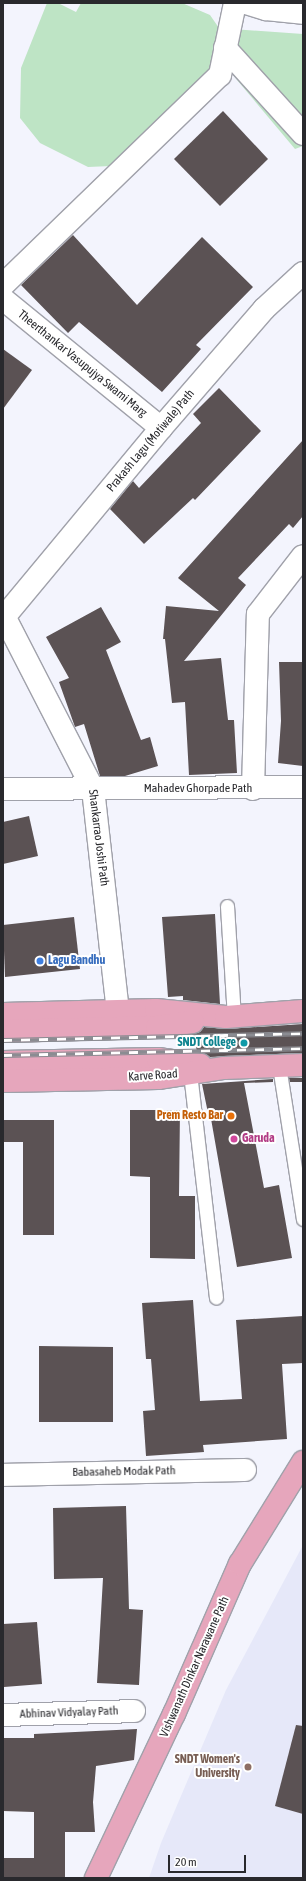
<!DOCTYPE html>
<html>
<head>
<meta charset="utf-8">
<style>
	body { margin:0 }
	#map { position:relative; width:306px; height:1881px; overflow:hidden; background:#f3f4fd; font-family:"Asap Condensed",sans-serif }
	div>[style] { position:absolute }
	.built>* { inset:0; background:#e6e8f9 }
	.green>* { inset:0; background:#bee4c5 }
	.building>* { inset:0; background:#5b5254 }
	.roads { filter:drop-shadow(1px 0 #a0a1aa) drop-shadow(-1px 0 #a0a1aa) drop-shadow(0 1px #a0a1aa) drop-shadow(0 -1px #a0a1aa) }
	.service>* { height:13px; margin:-6.5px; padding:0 6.5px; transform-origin:6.5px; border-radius:6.5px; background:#fff }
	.minor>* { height:22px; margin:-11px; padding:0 11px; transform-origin:11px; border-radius:11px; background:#fff }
	.primary>* { height:22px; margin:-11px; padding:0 11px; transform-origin:11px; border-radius:11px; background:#e6a6bc }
	.rail>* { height:4.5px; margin-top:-2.25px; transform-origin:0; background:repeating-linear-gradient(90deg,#fff 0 9px,#8b8c92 0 18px); box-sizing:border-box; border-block:1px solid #8b8c92 }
	.dots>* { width:11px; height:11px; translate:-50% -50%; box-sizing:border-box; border:2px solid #fff; border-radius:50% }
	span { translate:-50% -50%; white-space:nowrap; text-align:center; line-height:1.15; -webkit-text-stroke:4px #fff; paint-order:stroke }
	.street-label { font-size:12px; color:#29292d }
	.shop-label { font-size:12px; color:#366cbe; font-weight:700 }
	.left { translate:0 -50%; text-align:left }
	.culture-label { font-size:12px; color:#0d838f; font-weight:700 }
	.right { translate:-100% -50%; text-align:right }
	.food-label { font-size:12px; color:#c56008; font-weight:700 }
	.hotel-label { font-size:12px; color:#b23c85; font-weight:700 }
	.education-label { font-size:12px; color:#785e54; font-weight:700 }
	.frame { position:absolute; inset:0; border:4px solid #29292d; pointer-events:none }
	.scale { position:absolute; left:168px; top:1855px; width:78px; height:18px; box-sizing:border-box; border:2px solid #29292d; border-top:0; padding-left:5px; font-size:12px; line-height:14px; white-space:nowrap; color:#29292d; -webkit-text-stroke:3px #fff; paint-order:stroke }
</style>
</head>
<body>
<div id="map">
	<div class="built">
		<div style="clip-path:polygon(303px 1545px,303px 1878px,149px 1878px,161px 1843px,226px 1690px)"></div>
	</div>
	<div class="green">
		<div style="clip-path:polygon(47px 3px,58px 3px,76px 12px,81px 3px,182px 3px,210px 15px,219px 28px,303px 34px,303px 146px,295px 149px,221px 61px,111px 166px,88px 167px,40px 143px,20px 118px,21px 68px)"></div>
	</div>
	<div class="building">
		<div style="clip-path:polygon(223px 111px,268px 159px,220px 206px,174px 159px)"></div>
		<div style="clip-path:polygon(73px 235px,137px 305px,202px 237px,253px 287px,196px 345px,201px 349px,162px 392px,79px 322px,68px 333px,21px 285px)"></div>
		<div style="clip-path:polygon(3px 349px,32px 370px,3px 409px)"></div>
		<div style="clip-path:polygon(219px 388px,261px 431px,195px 500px,193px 498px,144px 544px,110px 509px,133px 481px,139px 488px,201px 423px,193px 414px)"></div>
		<div style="clip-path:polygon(303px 440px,303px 516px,293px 528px,289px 524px,238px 578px,246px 585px,184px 661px,221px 658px,228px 720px,234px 720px,237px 773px,189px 775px,185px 702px,172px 703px,165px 639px,163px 639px,166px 606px,219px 611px,178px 578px)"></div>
		<div style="clip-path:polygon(101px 607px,121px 642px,106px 650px,141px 740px,150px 737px,158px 766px,125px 776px,100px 776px,84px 724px,75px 727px,59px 682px,69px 678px,46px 637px)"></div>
		<div style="clip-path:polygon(279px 662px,303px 662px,303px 766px,278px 763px,281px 721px)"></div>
		<div style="clip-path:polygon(29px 816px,38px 856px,3px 864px,3px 822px)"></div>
		<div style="clip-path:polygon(215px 914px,220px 1004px,183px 1000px,183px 996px,168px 997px,162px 917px)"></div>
		<div style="clip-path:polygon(74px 917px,80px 969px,5px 977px,3px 925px)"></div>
		<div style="clip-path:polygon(303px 1024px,303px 1053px,210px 1057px,197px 1052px,194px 1036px,184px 1037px,200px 1032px,204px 1027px,227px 1029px)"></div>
		<div style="clip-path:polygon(289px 1078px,303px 1078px,303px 1082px,290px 1082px)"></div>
		<div style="clip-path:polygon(273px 1079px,273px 1082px,244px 1083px,264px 1188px,279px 1185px,292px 1258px,237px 1267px,210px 1113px,208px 1113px,202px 1084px)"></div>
		<div style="clip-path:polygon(130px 1110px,180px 1110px,179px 1196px,195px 1196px,195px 1259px,150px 1258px,150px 1177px,130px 1176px)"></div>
		<div style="clip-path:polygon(3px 1120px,54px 1120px,54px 1235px,23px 1235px,23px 1142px,3px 1142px)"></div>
		<div style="clip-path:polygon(193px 1300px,200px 1401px,242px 1399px,236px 1320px,303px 1316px,303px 1363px,282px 1364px,287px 1439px,203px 1445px,204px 1452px,146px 1456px,143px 1411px,155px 1410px,151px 1359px,146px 1359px,142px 1303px)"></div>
		<div style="clip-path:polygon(39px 1346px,113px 1347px,113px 1422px,39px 1422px)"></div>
		<div style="clip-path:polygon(126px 1506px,129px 1609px,143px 1610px,139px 1685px,97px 1683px,103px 1578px,54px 1579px,53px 1508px)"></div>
		<div style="clip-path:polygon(37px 1622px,42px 1684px,4px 1687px,3px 1624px)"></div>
		<div style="clip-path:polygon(296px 1725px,303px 1726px,303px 1814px,275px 1806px)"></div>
		<div style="clip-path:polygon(137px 1729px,134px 1760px,96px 1766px,93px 1802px,95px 1832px,65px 1832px,65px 1878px,3px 1878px,3px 1858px,34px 1858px,34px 1812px,3px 1811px,3px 1738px,34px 1738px,34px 1734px)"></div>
	</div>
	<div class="roads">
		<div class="service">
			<div style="left:227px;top:906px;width:110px;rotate:86.4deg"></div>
			<div style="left:279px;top:1066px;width:155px;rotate:81.1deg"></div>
			<div style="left:190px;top:1073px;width:226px;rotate:83.4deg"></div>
		</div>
		<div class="minor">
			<div style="left:246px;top:3px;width:21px;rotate:17deg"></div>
			<div style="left:266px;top:9px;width:37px;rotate:6deg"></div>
			<div style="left:225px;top:48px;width:116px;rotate:47.8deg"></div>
			<div style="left:3px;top:285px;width:302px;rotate:-44.1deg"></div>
			<div style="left:220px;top:75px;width:74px;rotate:-78.2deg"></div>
			<div style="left:3px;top:299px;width:204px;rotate:39.2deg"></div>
			<div style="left:3px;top:614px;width:197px;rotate:62.8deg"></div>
			<div style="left:93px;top:789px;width:223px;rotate:83.6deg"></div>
			<div style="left:5px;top:616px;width:244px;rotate:-50.3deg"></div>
			<div style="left:161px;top:428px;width:157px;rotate:-49.1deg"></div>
			<div style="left:264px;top:309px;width:53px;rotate:-42.7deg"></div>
			<div style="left:3px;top:789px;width:300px;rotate:-0.4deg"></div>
			<div style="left:253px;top:789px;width:175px;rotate:-88.4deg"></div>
			<div style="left:258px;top:614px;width:73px;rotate:-52.2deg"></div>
			<div style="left:3px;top:1475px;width:242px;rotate:-1.2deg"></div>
			<div style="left:3px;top:1715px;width:131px;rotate:-1.7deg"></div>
		</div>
		<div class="primary">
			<div style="left:3px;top:1014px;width:153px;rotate:-1.5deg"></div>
			<div style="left:156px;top:1010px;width:70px;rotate:5.7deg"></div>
			<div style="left:226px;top:1017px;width:77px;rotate:-4.5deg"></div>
			<div style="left:3px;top:1031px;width:154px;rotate:-1.5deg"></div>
			<div style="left:157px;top:1027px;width:36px;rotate:-8deg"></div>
			<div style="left:3px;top:1062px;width:155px;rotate:-1.1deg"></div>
			<div style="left:158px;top:1059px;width:43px;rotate:7.9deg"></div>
			<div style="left:3px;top:1081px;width:155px;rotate:-1.1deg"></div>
			<div style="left:158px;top:1078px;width:67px;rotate:-8.6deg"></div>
			<div style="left:224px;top:1068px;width:79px;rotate:-2.2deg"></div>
			<div style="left:96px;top:1878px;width:182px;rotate:-64.6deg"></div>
			<div style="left:174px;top:1714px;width:164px;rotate:-66.3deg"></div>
			<div style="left:240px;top:1564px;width:120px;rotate:-58.3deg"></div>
		</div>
	</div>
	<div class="rail">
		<div style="left:3px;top:1040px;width:300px;rotate:-1.3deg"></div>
		<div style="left:3px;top:1055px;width:300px;rotate:-1.3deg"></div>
	</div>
	<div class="dots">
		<div style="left:40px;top:961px;background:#3f7fe0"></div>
		<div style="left:244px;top:1043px;background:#0f9aa8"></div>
		<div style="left:231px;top:1116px;background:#e8710a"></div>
		<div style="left:234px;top:1139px;background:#d1479c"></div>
		<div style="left:248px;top:1767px;background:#8d6e63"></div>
	</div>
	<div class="street-label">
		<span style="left:82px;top:364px;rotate:39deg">Theerthankar Vasupujya Swami Marg</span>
		<span style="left:151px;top:441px;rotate:-50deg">Prakash Lagu (Motiwale) Path</span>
		<span style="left:198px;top:789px">Mahadev Ghorpade Path</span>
		<span style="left:98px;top:838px;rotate:83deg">Shankarrao Joshi Path</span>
		<span style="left:153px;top:1076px;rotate:-4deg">Karve Road</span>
		<span style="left:124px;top:1472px;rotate:-1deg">Babasaheb Modak Path</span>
		<span style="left:195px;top:1667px;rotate:-66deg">Vishwanath Dinkar Narawane Path</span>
		<span style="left:69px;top:1713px;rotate:-2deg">Abhinav Vidyalay Path</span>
	</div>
	<div class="shop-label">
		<span class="left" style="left:48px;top:961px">Lagu Bandhu</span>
	</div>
	<div class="culture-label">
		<span class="right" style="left:236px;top:1043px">SNDT College</span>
	</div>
	<div class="food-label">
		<span class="right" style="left:223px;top:1116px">Prem Resto Bar</span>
	</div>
	<div class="hotel-label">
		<span class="left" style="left:242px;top:1139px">Garuda</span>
	</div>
	<div class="education-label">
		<span class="right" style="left:240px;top:1767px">SNDT Women's<br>University</span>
	</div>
	<div class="frame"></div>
	<div class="scale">20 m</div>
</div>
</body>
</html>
